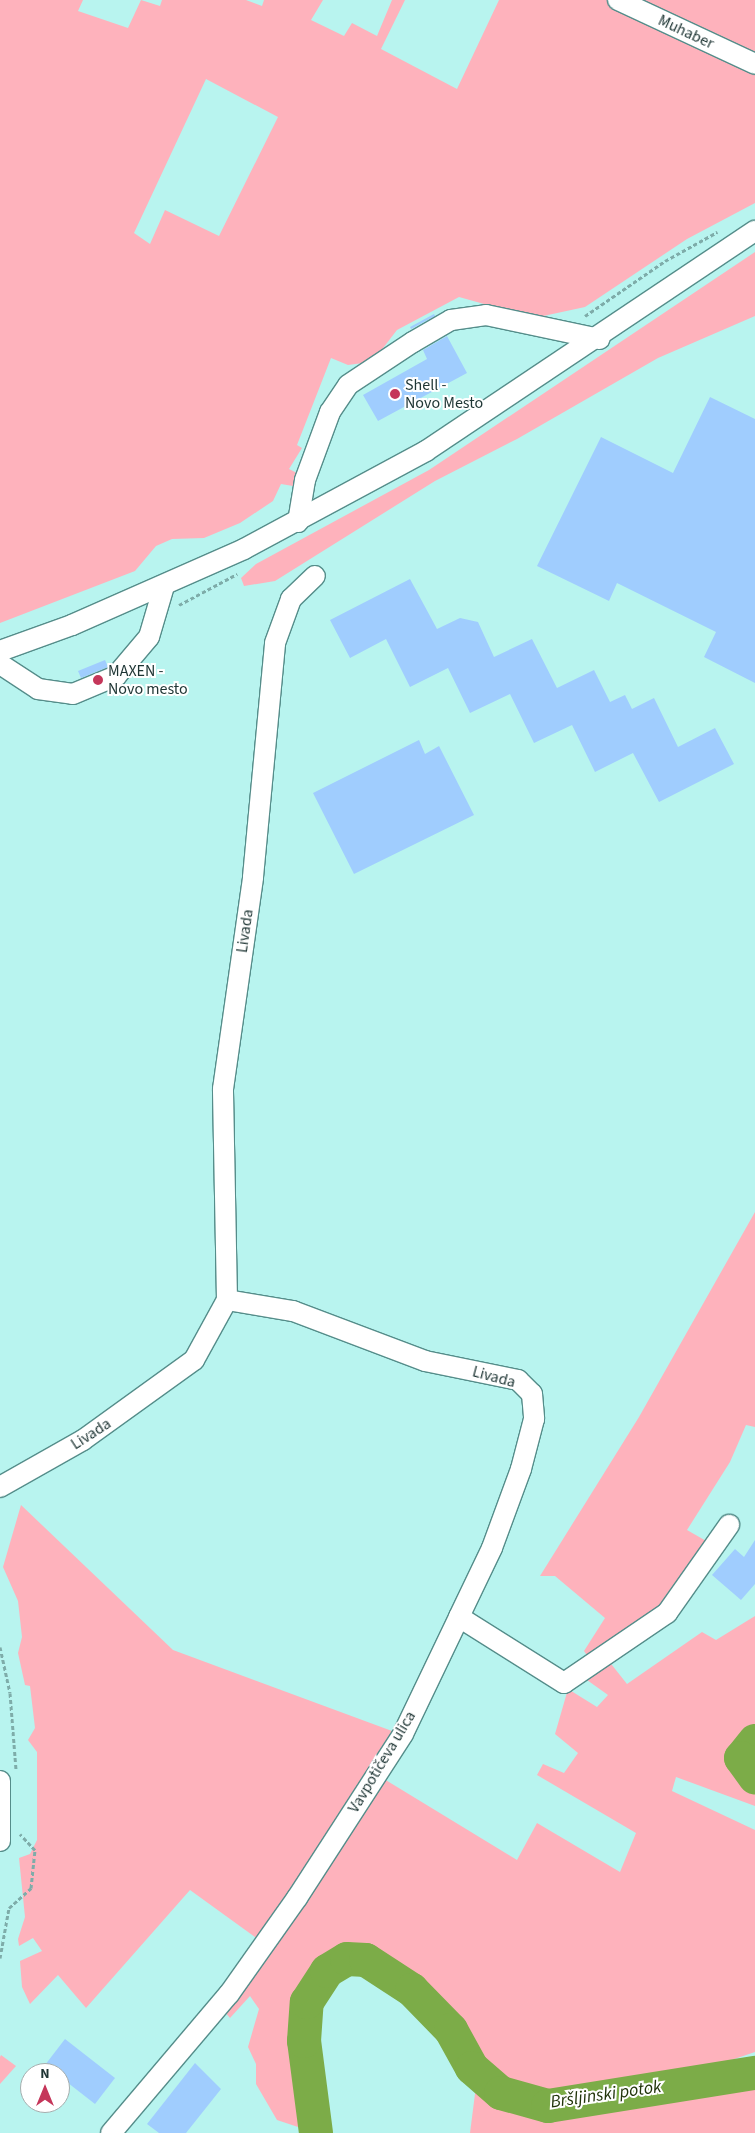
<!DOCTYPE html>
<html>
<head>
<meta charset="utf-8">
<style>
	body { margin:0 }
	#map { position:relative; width:755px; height:2133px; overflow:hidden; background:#b8f4ef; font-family:"Source Sans 3",sans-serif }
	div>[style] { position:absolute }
	.green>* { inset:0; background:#feb2bc }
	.river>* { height:34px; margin:-17px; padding:0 17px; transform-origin:17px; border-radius:17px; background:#7cac48 }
	.building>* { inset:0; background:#a0cdfe }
	.path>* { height:3px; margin-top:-1.5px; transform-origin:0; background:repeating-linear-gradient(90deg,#7eaca9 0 4px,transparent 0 6.5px) }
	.roads { filter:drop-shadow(1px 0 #558d8a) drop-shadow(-1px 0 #558d8a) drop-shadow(0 1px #558d8a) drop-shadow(0 -1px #558d8a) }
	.minor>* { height:20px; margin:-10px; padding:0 10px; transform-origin:10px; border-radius:10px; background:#fff }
	.dots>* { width:14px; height:14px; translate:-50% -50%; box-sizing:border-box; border:2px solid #fff; border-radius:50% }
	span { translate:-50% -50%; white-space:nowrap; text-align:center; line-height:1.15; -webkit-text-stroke:4px #fff; paint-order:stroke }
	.street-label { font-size:16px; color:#1e3534 }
	.poi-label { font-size:16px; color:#1e3534 }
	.left { translate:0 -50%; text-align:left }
	.water-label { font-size:18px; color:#21340a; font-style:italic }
	.north { position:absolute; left:20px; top:2063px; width:50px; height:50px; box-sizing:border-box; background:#fff; border:1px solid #a5aeae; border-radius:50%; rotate:0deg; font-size:14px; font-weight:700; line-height:20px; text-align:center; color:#1e3534 }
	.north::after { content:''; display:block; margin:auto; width:18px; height:22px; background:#c5365a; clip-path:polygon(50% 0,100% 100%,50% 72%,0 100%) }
</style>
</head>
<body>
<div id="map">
	<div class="green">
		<div style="clip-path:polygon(evenodd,0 0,83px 0,78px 11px,128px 28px,141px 0,160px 6px,162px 0,246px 0,262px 6px,264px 0,323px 0,311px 20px,344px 36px,352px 23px,377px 36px,392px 0,405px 0,381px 49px,457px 89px,499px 0,611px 0,755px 71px,755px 203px,687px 239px,585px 307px,534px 318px,459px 297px,397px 330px,380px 352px,363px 363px,348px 365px,331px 358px,297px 445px,302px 448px,289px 469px,297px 473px,293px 486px,281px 484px,273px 501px,240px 523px,204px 538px,172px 539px,156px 546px,135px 571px,0 623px,0 0,206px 79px,278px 117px,219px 236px,165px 210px,150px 244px,134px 233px,206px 79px)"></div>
		<div style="clip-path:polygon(639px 0,755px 0,755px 58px)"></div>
		<div style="clip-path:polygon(755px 252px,755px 316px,658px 358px,517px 439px,435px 481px,275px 581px,244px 586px,241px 578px,256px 564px,429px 470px)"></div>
		<div style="clip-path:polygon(755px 1212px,755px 1427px,746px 1425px,730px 1462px,687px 1530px,708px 1542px,659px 1607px,589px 1658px,584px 1651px,605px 1618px,555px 1576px,540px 1576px,639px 1417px)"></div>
		<div style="clip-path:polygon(21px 1505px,173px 1650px,392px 1731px,259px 1940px,190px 1890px,86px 2008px,58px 1975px,30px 2004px,22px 1987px,20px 1961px,42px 1951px,33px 1938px,19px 1946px,18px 1939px,25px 1917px,19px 1858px,30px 1854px,37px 1840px,37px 1752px,28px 1740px,35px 1728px,30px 1686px,25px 1685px,18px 1653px,22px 1637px,18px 1601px,3px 1567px)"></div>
		<div style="clip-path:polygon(755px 1616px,755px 1806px,676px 1777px,672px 1791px,755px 1830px,755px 2052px,687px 2075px,627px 2085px,550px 2095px,511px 2088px,481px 2064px,472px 2039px,459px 2023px,399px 1971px,360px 1952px,333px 1959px,323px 1968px,301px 2000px,297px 2039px,307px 2130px,277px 2120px,256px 2084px,256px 2064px,248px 2047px,259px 2009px,250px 1996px,230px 2018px,224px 2011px,384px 1779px,517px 1860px,537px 1823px,620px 1872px,636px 1833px,537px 1775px,543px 1764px,564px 1773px,578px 1753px,555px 1734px,568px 1689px,597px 1707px,608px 1695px,587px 1680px,590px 1671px,608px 1660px,627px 1684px,702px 1632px,716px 1640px)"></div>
		<div style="clip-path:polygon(1px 2055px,16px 2066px,0 2084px,0 2057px)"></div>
		<div style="clip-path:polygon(755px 2073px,755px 2133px,470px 2133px,476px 2086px,539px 2112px,574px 2113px,688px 2093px)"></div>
	</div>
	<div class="river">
		<div style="left:755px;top:1741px;width:22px;rotate:129deg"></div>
		<div style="left:741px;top:1758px;width:24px;rotate:54deg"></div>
		<div style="left:316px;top:2133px;width:93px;rotate:-97.4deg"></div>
		<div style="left:304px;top:2041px;width:39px;rotate:-86deg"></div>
		<div style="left:307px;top:2002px;width:37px;rotate:-57deg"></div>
		<div style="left:327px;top:1971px;width:23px;rotate:-31deg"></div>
		<div style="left:347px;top:1959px;width:19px;rotate:3deg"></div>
		<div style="left:366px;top:1960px;width:55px;rotate:33.1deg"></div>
		<div style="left:412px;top:1990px;width:56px;rotate:45.7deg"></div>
		<div style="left:451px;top:2030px;width:43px;rotate:61.1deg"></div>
		<div style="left:472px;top:2068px;width:38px;rotate:41deg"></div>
		<div style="left:501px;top:2093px;width:49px;rotate:15.5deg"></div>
		<div style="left:548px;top:2106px;width:210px;rotate:-9.1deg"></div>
	</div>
	<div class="building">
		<div style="clip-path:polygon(434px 314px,435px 316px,411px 329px,410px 327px)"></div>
		<div style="clip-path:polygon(447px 336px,467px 373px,378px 421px,363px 395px,427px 359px,423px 350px)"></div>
		<div style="clip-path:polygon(710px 397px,755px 419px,755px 683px,704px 657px,716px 632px,617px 583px,609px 601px,537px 566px,601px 437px,673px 473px)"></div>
		<div style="clip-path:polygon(410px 579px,437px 629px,460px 618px,478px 622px,494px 657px,532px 639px,557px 688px,594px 670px,610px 702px,625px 695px,632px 709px,654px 698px,678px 747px,715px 728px,734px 764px,659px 802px,633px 753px,595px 772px,572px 725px,534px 743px,510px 694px,470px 713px,448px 668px,410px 687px,386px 639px,350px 658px,330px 620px)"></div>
		<div style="clip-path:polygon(105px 660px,108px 667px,81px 678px,78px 671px)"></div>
		<div style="clip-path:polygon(419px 740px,425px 754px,439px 746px,474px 815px,354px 874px,313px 793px)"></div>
		<div style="clip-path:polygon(755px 1540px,755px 1584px,741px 1600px,712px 1575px,735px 1549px,744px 1557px)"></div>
		<div style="clip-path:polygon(65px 2039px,115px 2078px,95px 2104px,45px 2065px)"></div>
		<div style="clip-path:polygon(195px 2063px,221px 2089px,186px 2133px,159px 2133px,147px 2124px)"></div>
	</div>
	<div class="path">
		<div style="left:585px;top:316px;width:97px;rotate:-34.5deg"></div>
		<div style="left:665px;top:261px;width:60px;rotate:-29.1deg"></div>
		<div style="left:179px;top:605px;width:66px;rotate:-28.1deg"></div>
		<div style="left:0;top:1647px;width:47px;rotate:77.7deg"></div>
		<div style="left:10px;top:1693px;width:77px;rotate:85.5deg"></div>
		<div style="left:0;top:1958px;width:51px;rotate:-79.8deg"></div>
		<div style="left:9px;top:1908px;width:30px;rotate:-42deg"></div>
		<div style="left:31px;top:1888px;width:38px;rotate:-84deg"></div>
		<div style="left:35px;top:1850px;width:22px;rotate:-133deg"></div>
	</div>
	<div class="roads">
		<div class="minor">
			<div style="left:618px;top:0;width:151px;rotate:25deg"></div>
			<div style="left:298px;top:522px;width:43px;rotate:-80.5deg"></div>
			<div style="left:305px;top:480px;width:72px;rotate:-69.8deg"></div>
			<div style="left:330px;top:412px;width:32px;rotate:-56deg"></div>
			<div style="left:348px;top:385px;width:78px;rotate:-33.5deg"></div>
			<div style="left:413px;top:342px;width:44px;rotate:-30.1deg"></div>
			<div style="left:451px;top:320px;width:35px;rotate:-8deg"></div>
			<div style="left:486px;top:315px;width:116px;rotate:11.9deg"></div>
			<div style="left:0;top:651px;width:77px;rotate:-19.9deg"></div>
			<div style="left:72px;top:625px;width:188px;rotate:-23.8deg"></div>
			<div style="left:244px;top:549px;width:207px;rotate:-28.3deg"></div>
			<div style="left:426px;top:451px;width:396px;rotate:-33.8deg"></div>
			<div style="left:0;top:664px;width:45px;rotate:33.3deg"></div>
			<div style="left:38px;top:689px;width:35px;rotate:8deg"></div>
			<div style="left:73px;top:694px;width:47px;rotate:-22.7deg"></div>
			<div style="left:116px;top:676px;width:51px;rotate:-49.8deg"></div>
			<div style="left:149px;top:637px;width:53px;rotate:-73.6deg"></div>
			<div style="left:227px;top:1300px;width:67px;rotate:9.5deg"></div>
			<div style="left:293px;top:1311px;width:141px;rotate:20.7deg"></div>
			<div style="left:425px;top:1361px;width:95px;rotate:11.5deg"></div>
			<div style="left:518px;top:1380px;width:20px;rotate:45deg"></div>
			<div style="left:532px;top:1394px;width:25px;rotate:85deg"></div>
			<div style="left:534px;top:1419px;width:52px;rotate:104.6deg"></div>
			<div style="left:521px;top:1469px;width:84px;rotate:110.2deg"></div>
			<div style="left:492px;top:1548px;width:76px;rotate:115.6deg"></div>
			<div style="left:0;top:1487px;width:95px;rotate:-29.5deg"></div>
			<div style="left:83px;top:1440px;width:137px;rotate:-35.8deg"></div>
			<div style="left:194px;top:1360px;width:68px;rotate:-61.2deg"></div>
			<div style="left:227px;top:1300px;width:211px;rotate:-91.1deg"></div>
			<div style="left:223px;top:1089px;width:214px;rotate:-81.9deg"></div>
			<div style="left:253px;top:877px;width:235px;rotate:-84.6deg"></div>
			<div style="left:275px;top:643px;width:47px;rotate:-70deg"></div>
			<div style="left:291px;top:599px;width:33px;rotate:-44deg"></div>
			<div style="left:0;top:1781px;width:60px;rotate:90deg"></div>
			<div style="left:111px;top:2133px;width:182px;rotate:-49.7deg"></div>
			<div style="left:229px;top:1994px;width:118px;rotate:-54.7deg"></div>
			<div style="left:297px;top:1898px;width:195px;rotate:-57.1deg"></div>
			<div style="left:403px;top:1734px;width:130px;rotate:-64.4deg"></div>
			<div style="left:459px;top:1617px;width:124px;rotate:32.2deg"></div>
			<div style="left:564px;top:1683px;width:125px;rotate:-34.2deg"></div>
			<div style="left:667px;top:1613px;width:108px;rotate:-54.8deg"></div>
		</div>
	</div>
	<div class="dots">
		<div style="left:395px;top:394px;background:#c5365a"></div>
		<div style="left:98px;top:680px;background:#c5365a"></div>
	</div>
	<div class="street-label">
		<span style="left:686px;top:32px;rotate:25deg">Muhaber</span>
		<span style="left:245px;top:931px;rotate:-82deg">Livada</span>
		<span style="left:494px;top:1377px;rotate:15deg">Livada</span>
		<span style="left:91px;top:1434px;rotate:-33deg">Livada</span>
		<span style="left:382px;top:1762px;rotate:-59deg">Vavpotičeva ulica</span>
	</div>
	<div class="poi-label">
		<span class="left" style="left:405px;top:394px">Shell -<br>Novo Mesto</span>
		<span class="left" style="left:108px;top:680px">MAXEN -<br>Novo mesto</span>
	</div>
	<div class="water-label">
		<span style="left:606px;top:2095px;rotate:-8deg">Bršljinski potok</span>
	</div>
	<div class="north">N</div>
</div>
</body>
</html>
